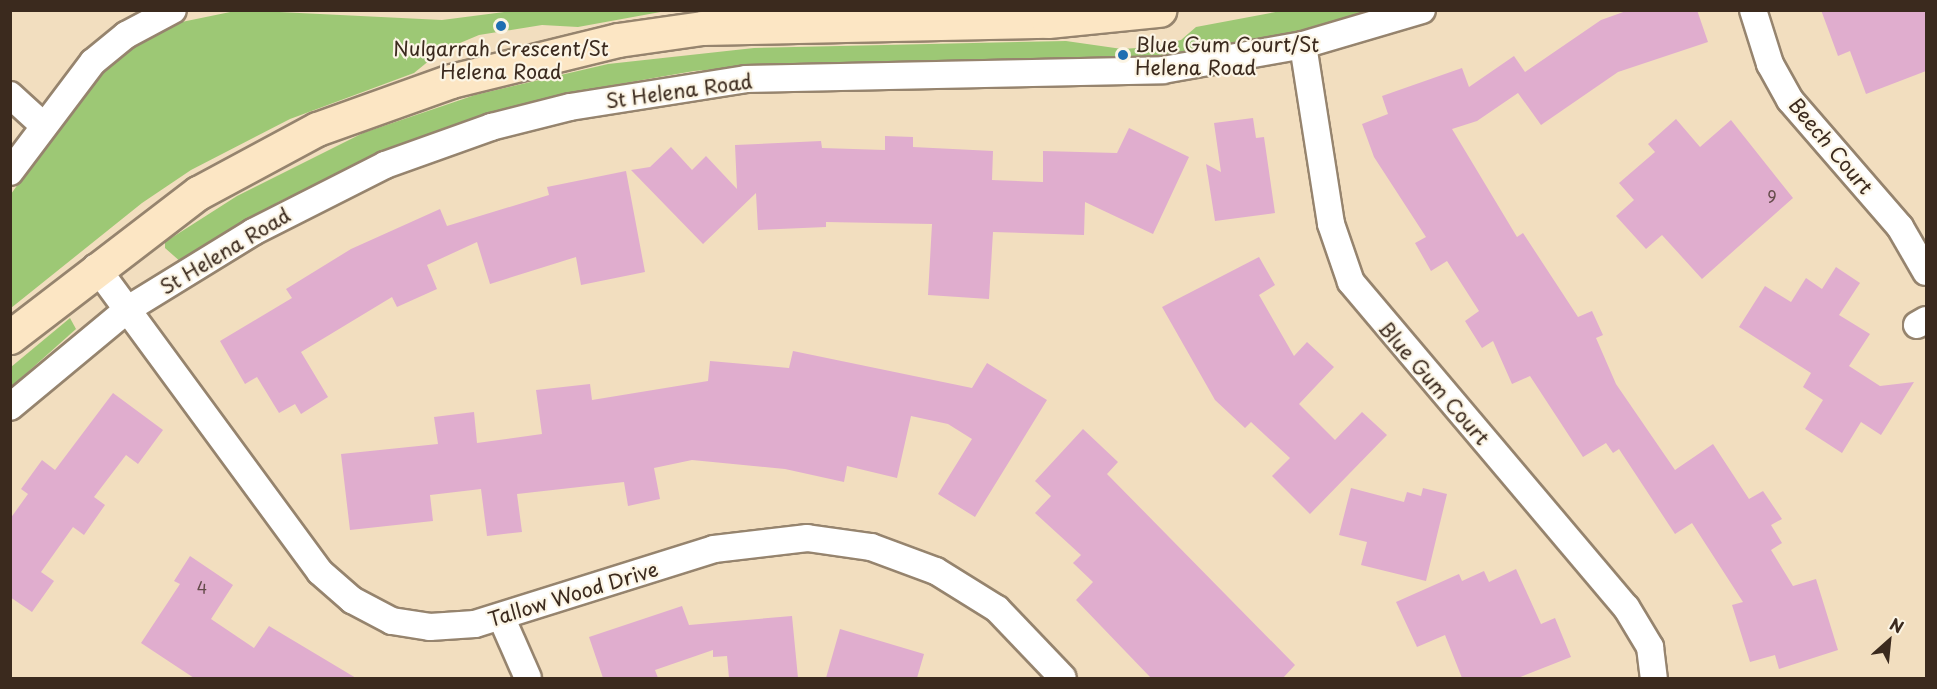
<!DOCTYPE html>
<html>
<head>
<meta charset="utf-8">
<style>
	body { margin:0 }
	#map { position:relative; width:1937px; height:689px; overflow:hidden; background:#f2debf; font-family:"Playpen Sans",sans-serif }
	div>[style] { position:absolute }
	.green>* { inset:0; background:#9dc875 }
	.building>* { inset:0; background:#e0adce }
	.roads { filter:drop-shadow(2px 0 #96846e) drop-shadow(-2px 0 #96846e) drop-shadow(0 2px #96846e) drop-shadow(0 -2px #96846e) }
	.street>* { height:26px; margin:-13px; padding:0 13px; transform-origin:13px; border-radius:13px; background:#fff }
	.secondary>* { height:33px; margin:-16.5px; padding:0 16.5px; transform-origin:16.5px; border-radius:16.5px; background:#fce6c4 }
	.dots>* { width:16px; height:16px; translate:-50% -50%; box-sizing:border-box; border:3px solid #fcf5e5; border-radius:50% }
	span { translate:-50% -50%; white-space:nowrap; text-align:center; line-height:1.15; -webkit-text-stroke:4.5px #fcf5e5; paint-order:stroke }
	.number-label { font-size:16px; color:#644b4a }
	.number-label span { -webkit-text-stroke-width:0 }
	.poi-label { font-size:20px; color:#3b2a1e }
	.left { translate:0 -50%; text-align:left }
	.street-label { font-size:20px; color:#3b2a1e }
	.frame { position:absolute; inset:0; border:12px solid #3b2a1e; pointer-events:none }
	.north { position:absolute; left:1859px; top:611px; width:60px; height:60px; -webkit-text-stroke:4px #fcf5e5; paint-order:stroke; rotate:27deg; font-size:16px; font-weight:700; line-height:24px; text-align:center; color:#3b2a1e }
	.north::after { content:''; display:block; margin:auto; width:21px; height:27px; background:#3b2a1e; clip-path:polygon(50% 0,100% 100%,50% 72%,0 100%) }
</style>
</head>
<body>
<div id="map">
	<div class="green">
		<div style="clip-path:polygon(240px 10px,442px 20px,511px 11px,666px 11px,578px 27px,542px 25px,479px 35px,441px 51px,414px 73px,290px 119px,191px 170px,142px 203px,11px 308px,11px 194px,85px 90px,125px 50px,167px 25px)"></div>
		<div style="clip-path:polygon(1281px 11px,1380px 11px,1273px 38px,1119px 61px,787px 63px,694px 71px,602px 87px,391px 149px,278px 202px,182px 263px,165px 248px,165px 242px,237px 196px,363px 133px,475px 95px,608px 64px,754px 48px,1066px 41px,1122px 49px,1152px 47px,1181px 40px,1196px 27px)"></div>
		<div style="clip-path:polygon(70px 318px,76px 329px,11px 387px,11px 367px)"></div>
	</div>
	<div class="building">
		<div style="clip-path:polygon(1629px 10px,1697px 10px,1708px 42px,1618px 72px,1541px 125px,1518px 93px,1477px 121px,1452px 129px,1517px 237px,1523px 233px,1578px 317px,1592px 311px,1603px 335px,1596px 338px,1616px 384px,1675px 470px,1713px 444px,1749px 499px,1763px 491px,1782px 519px,1771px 525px,1782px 543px,1771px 550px,1793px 586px,1816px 579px,1838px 650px,1779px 669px,1775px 655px,1750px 662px,1732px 605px,1743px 602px,1692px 523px,1675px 534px,1619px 449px,1613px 453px,1606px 443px,1583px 457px,1530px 376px,1512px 384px,1493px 341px,1482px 348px,1465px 321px,1479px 311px,1447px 261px,1431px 271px,1415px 243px,1426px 237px,1374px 157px,1362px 124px,1388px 114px,1382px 96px,1462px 68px,1469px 87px,1514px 56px,1525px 72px,1601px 20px)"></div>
		<div style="clip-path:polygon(1821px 10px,1926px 10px,1926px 71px,1866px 94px,1850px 51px,1838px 56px)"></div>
		<div style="clip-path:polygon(1253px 118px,1256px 138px,1264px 137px,1275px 213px,1215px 221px,1206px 164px,1221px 172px,1214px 123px)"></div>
		<div style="clip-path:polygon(1676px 119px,1700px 147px,1731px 120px,1793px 198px,1702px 279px,1662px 235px,1646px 249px,1616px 216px,1634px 200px,1619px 183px,1655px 152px,1648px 144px)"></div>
		<div style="clip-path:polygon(1129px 128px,1189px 157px,1153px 234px,1085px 202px,1084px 235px,993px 232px,989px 299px,928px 295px,932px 224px,826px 222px,826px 227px,758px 230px,756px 193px,703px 244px,631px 170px,650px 167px,671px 147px,692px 170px,706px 156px,737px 189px,735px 145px,821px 141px,822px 148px,885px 150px,885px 136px,913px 137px,913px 147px,993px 151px,992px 180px,1043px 182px,1043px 151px,1117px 153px)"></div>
		<div style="clip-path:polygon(626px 171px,645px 272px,581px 285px,576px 257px,490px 284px,477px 242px,427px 265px,437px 289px,397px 307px,392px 297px,301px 352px,328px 397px,301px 414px,295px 404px,279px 413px,257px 377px,245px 384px,220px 341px,292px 298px,286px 289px,351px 249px,440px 209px,447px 226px,549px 195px,547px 187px)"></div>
		<div style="clip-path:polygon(1259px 257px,1275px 285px,1259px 295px,1294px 356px,1307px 342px,1334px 367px,1299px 404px,1335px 440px,1362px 412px,1387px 435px,1310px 514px,1272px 476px,1290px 458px,1251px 422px,1245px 428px,1215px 400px,1162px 307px)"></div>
		<div style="clip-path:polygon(1836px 267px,1860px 283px,1839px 315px,1870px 334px,1849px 366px,1880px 386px,1914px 382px,1881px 435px,1861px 422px,1842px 453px,1805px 429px,1823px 400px,1803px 387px,1811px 373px,1739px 327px,1765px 286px,1791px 302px,1806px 278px,1822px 289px)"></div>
		<div style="clip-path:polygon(793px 351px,972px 388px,987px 363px,1047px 400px,975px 517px,938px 494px,972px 439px,948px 424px,911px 416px,897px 478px,847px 466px,844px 482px,785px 469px,692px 460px,654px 468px,660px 499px,628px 506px,624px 482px,517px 494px,522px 532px,487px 536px,481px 489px,430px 495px,433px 521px,350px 530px,341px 454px,438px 444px,434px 417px,474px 412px,477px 443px,542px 434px,536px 390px,590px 384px,592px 400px,708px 381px,710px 361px,789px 368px)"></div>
		<div style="clip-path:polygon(113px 393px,163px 430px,138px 464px,126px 455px,94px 497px,105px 505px,84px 535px,73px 527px,41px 572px,54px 581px,32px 612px,10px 597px,10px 519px,28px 494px,21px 489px,42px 460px,55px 470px)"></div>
		<div style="clip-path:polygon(1083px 429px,1118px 462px,1107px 474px,1295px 665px,1283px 678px,1151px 678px,1076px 600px,1093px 582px,1073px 563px,1081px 555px,1035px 513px,1051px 496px,1035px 481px)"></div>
		<div style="clip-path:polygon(1351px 488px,1404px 502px,1407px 492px,1421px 496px,1423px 488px,1447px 494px,1426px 581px,1361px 565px,1367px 542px,1339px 535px)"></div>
		<div style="clip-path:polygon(190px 556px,233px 585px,211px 619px,254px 648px,269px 626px,356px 678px,194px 678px,141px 643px,180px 584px,174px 581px)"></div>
		<div style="clip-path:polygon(1516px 569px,1541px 624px,1555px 618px,1571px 657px,1518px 678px,1462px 678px,1445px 635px,1417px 647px,1396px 602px,1459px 574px,1462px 581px,1484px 571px,1489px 582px)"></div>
		<div style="clip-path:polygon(682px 606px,689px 625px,792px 616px,798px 678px,729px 678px,727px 656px,713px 657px,713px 650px,655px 670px,658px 678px,603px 678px,589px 637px)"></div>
		<div style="clip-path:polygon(840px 629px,924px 654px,917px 678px,826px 678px)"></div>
	</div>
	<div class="roads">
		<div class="street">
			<div style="left:1753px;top:10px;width:57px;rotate:72.5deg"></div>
			<div style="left:1770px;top:64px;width:41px;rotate:60.9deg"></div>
			<div style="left:1790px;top:100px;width:168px;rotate:49.1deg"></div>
			<div style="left:1900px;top:227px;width:52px;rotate:60deg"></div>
			<div style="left:1303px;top:45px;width:181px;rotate:81.1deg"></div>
			<div style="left:1331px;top:224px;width:61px;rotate:71deg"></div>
			<div style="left:1351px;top:282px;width:426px;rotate:49.8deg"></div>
			<div style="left:1626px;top:607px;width:47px;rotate:59deg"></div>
			<div style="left:1650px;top:647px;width:31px;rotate:83deg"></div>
			<div style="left:10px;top:95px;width:46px;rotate:42.4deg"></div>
			<div style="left:10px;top:172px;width:138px;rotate:-53deg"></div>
			<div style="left:93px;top:62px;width:43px;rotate:-39.3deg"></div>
			<div style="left:126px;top:35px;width:53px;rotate:-28deg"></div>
			<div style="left:96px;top:267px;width:378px;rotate:53.7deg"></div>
			<div style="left:320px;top:572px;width:43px;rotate:41.2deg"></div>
			<div style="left:352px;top:600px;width:45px;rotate:27.7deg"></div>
			<div style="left:392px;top:621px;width:38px;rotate:9deg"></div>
			<div style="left:430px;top:627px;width:45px;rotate:-3.8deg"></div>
			<div style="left:475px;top:624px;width:250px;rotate:-17.4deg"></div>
			<div style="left:714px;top:549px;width:94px;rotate:-6.7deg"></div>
			<div style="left:807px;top:538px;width:65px;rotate:8deg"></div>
			<div style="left:871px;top:547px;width:69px;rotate:20.3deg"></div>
			<div style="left:936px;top:571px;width:72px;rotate:31.9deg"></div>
			<div style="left:997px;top:609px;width:95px;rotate:46.3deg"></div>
			<div style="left:1917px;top:325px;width:10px;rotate:-29deg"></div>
			<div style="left:10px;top:407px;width:153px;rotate:-39.7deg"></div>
			<div style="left:128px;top:309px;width:147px;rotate:-31.6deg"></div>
			<div style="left:253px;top:232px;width:148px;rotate:-26.9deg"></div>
			<div style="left:385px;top:165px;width:113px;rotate:-19.7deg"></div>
			<div style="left:491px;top:127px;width:81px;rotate:-14.2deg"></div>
			<div style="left:570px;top:107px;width:178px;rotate:-9deg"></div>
			<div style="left:746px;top:79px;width:417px;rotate:-1.2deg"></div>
			<div style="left:1163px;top:70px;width:142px;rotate:-10.1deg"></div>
			<div style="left:1303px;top:45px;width:124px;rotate:-16.4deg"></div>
			<div style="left:502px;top:619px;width:64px;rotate:66.2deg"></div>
		</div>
		<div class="secondary">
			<div style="left:10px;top:337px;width:237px;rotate:-37.5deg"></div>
			<div style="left:198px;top:193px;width:135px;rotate:-28.3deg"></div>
			<div style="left:317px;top:129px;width:142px;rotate:-19.7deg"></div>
			<div style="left:451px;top:81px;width:172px;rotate:-13.8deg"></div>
			<div style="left:618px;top:40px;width:85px;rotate:-8.1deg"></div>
			<div style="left:702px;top:28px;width:346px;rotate:-1.2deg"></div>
			<div style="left:1048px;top:21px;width:112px;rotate:-5.7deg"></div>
		</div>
	</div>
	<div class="dots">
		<div style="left:501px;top:26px;background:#1f6fb2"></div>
		<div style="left:1123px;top:55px;background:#1f6fb2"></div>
	</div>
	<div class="number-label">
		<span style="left:1772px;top:196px">9</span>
		<span style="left:202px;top:587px">4</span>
	</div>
	<div class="poi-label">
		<span class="left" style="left:1135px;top:56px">Blue Gum Court/St<br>Helena Road</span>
		<span style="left:501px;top:60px">Nulgarrah Crescent/St<br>Helena Road</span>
	</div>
	<div class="street-label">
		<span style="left:679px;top:91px;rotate:-8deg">St Helena Road</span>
		<span style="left:1831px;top:146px;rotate:50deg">Beech Court</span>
		<span style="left:225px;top:251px;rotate:-31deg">St Helena Road</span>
		<span style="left:1434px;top:383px;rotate:49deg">Blue Gum Court</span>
		<span style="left:573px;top:594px;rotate:-17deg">Tallow Wood Drive</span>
	</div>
	<div class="frame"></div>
	<div class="north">N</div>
</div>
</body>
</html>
